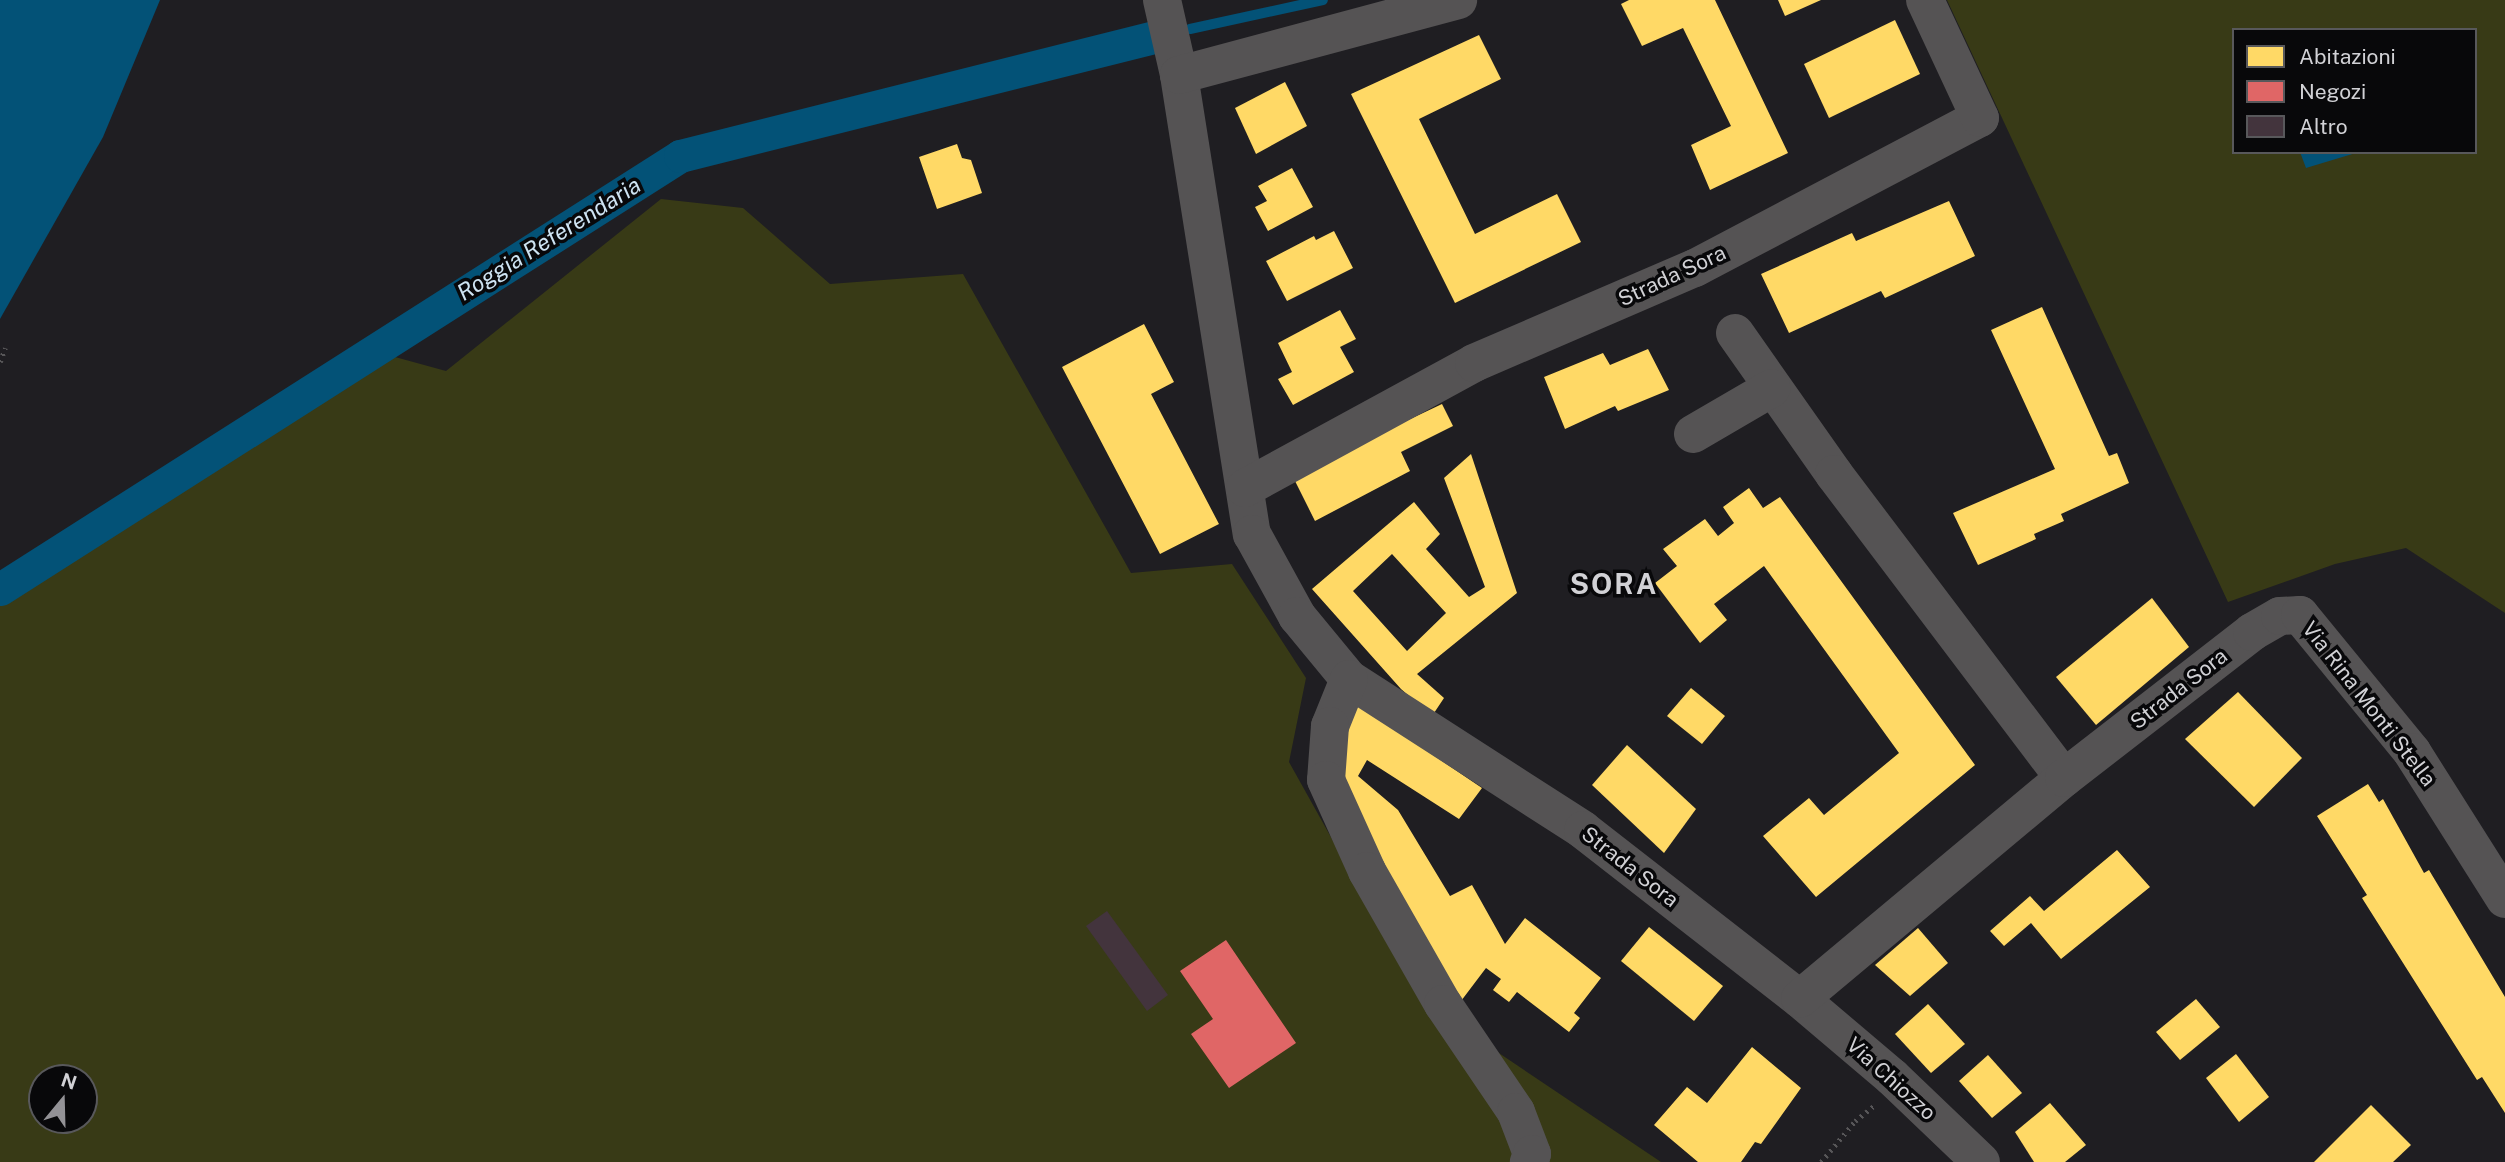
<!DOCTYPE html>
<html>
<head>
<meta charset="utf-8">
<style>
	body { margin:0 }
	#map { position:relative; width:2505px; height:1162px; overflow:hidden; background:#1f1e22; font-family:"Public Sans",sans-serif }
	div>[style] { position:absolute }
	.green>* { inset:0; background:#383a16 }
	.water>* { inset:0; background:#035277 }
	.homes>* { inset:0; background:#ffd966 }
	.shops>* { inset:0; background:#e06666 }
	.stream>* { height:10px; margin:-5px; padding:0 5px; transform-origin:5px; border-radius:5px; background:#035277 }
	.canal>* { height:33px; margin:-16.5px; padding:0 16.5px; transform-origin:16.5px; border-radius:16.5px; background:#035277 }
	.building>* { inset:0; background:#43343d }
	.path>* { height:4.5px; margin-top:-2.25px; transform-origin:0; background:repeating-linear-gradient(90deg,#575658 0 2px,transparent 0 7px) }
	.minor>* { height:38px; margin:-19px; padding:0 19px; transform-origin:19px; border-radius:19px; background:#555354 }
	span { translate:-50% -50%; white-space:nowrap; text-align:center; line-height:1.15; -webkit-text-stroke:7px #08080a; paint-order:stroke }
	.street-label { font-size:21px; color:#d1d1d5 }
	.water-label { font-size:23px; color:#cee3f2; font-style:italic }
	.district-label { font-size:28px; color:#d1d1d5; font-weight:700; letter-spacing:2px }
	.legend { position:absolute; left:2232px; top:28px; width:245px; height:126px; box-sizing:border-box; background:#08080a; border:2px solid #58585b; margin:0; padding:9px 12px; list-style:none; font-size:21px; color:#d1d1d5 }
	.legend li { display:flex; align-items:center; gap:14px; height:35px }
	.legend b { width:35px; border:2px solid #58585b }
	.north { position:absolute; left:28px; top:1064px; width:70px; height:70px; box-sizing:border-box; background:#08080a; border:2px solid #58585b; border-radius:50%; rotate:19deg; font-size:19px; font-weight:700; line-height:28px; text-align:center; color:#d1d1d5 }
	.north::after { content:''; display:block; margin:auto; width:24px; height:32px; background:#939296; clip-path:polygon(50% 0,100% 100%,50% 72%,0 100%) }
</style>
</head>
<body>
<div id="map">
	<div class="green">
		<div style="clip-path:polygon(evenodd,1947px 0,2505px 0,2505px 613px,2406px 548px,2335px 564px,2228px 602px,1947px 0,2234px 30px,2475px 30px,2475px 152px,2234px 152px,2234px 30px)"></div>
		<div style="clip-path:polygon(evenodd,661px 199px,743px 208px,830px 284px,963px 274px,1131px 573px,1232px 564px,1306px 678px,1289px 762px,1423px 1002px,1661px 1162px,0 1162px,0 583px,395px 357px,446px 371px,661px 199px,42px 1078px,84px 1078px,84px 1120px,42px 1120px,42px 1078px)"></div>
	</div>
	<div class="water">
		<div style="clip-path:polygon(0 0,160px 0,103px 137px,0 319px)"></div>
		<div style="clip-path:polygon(2300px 152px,2359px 152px,2306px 168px)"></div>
	</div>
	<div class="homes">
		<div style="clip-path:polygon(1629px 0,1715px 0,1788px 153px,1710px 190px,1691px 145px,1731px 126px,1683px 28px,1642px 46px,1621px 4px)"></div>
		<div style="clip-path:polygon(1778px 0,1821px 0,1785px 16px)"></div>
		<div style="clip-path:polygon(1895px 20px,1920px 74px,1829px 118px,1804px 64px)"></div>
		<div style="clip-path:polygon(1479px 35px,1501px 79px,1419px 119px,1475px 234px,1557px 194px,1581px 242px,1455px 303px,1351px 94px)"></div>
		<div style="clip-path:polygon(1285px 82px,1307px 126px,1256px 154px,1235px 108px)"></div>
		<div style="clip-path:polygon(957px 144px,962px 158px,971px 160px,982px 193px,937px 209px,919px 157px)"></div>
		<div style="clip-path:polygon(1292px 168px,1313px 207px,1268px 231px,1255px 207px,1267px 201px,1258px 186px)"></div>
		<div style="clip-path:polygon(1949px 201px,1975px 256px,1885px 298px,1881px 291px,1789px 333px,1761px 274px,1852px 233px,1856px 241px)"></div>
		<div style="clip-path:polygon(1334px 231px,1353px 268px,1287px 301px,1266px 261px,1314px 236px,1316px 240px)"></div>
		<div style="clip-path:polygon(2042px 307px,2109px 456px,2117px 453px,2129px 483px,2061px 514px,2064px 521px,2034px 534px,2036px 539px,1978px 565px,1953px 513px,2055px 469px,1991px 330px)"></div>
		<div style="clip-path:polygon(1340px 310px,1356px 339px,1340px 347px,1354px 372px,1293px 405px,1278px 379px,1292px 372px,1278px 343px)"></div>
		<div style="clip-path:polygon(1144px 324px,1174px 382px,1151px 394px,1219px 524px,1160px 554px,1062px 367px)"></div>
		<div style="clip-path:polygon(1648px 349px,1669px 390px,1618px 411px,1615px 406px,1565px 429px,1544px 377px,1603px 353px,1610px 365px)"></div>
		<div style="clip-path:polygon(1442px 404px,1453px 426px,1401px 452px,1410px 471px,1315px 521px,1292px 475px)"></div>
		<div style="clip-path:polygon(evenodd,1471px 454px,1517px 593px,1417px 674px,1444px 698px,1432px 716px,1401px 689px,1312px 589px,1414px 502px,1440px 534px,1426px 549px,1469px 597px,1485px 587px,1444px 478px,1471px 454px,1392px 554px,1446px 613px,1407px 651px,1353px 591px,1392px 554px)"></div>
		<div style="clip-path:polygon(1749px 488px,1763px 508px,1780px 497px,1975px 765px,1816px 897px,1763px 836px,1809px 798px,1824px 815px,1899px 753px,1764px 566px,1714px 604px,1727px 620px,1700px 643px,1655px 583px,1677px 566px,1663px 549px,1705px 519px,1718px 536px,1734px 523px,1723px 507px)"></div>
		<div style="clip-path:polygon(2152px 598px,2189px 647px,2096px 725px,2056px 677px)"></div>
		<div style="clip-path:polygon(1691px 688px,1725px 716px,1702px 744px,1667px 716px)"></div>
		<div style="clip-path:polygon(2238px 692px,2302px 758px,2254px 807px,2185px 739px)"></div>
		<div style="clip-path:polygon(1356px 703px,1482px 788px,1459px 819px,1367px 760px,1358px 776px,1398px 810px,1450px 896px,1472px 885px,1505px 944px,1525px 918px,1601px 978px,1574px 1013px,1580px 1018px,1569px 1032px,1517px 992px,1509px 1002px,1493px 990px,1501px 979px,1486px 968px,1458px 1005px,1409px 920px,1335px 767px)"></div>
		<div style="clip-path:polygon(1627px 745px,1696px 809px,1664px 853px,1592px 785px)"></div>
		<div style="clip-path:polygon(2368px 784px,2379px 802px,2383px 799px,2424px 873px,2429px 870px,2505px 997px,2505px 1113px,2482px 1077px,2477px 1080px,2362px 898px,2367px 895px,2317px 816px)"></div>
		<div style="clip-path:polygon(2117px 850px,2150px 887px,2061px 959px,2031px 923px,2004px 946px,1990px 931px,2030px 896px,2044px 911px)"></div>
		<div style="clip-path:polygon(1649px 927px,1723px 986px,1694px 1021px,1621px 961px)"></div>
		<div style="clip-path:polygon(1918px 928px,1948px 963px,1910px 996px,1875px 965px)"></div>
		<div style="clip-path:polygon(2196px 999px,2220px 1027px,2180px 1060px,2156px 1032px)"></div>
		<div style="clip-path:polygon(1928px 1004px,1965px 1044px,1931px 1073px,1895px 1034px)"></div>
		<div style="clip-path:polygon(1752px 1047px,1801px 1088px,1761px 1144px,1755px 1142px,1741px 1162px,1698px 1162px,1654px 1125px,1687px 1087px,1707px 1103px)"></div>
		<div style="clip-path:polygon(2236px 1054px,2269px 1097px,2239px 1122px,2206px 1078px)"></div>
		<div style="clip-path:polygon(1988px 1055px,2022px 1093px,1992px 1118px,1959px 1081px)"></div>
		<div style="clip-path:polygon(2050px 1103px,2086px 1145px,2065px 1162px,2034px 1162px,2015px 1132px)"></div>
		<div style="clip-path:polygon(2371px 1105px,2411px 1145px,2393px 1162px,2314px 1162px)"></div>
	</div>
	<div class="shops">
		<div style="clip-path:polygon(1226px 940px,1296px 1043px,1229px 1088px,1191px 1034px,1213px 1019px,1180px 971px)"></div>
	</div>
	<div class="stream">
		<div style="left:1190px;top:29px;width:136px;rotate:-12.3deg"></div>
	</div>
	<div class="canal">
		<div style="left:0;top:589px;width:806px;rotate:-32.49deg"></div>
		<div style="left:680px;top:156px;width:495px;rotate:-14.1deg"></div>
	</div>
	<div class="building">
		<div style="clip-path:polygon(1107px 911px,1168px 995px,1147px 1011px,1086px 926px)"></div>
	</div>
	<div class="path">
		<div style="left:0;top:362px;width:15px;rotate:-70deg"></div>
		<div style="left:1821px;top:1162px;width:53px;rotate:-50.3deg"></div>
		<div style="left:1855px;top:1121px;width:26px;rotate:-39deg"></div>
	</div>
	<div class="minor">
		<div style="left:1162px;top:0;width:77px;rotate:77.2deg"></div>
		<div style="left:1179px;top:75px;width:465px;rotate:81deg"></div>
		<div style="left:1252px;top:534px;width:94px;rotate:61.2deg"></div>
		<div style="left:1297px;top:616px;width:82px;rotate:50.5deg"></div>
		<div style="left:1349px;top:679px;width:278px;rotate:32.8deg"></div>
		<div style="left:1583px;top:830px;width:275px;rotate:37.9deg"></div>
		<div style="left:1800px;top:999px;width:121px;rotate:40.3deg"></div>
		<div style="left:1892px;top:1077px;width:123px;rotate:43.7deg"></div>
		<div style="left:1179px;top:75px;width:289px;rotate:-15deg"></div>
		<div style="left:1735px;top:333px;width:172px;rotate:54.9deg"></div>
		<div style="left:1834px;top:474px;width:381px;rotate:52.9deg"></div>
		<div style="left:2064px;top:778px;width:344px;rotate:140.1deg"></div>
		<div style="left:1693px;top:434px;width:91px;rotate:-30.2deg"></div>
		<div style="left:1245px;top:488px;width:261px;rotate:-28.6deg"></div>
		<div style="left:1474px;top:363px;width:241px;rotate:-23.3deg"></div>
		<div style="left:1695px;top:268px;width:322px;rotate:-27.8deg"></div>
		<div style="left:1980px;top:118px;width:130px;rotate:-115deg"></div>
		<div style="left:1349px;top:679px;width:51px;rotate:112deg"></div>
		<div style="left:1330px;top:726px;width:54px;rotate:94.2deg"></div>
		<div style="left:1326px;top:780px;width:100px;rotate:65.7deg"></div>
		<div style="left:1367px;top:871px;width:153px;rotate:60.3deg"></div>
		<div style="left:1443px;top:1004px;width:130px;rotate:55.9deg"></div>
		<div style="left:1516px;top:1112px;width:45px;rotate:69.1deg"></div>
		<div style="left:1532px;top:1154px;width:9px;rotate:111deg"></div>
		<div style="left:2064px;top:778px;width:238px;rotate:-37.8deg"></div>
		<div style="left:2252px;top:632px;width:32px;rotate:-30deg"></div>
		<div style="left:2280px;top:616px;width:20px;rotate:-3deg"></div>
		<div style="left:2300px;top:615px;width:177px;rotate:50.7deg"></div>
		<div style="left:2412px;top:752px;width:174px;rotate:57.7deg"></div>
	</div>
	<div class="street-label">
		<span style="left:1672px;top:276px;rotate:-25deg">Strada Sora</span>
		<span style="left:2179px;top:689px;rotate:-38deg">Strada Sora</span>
		<span style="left:2369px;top:704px;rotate:52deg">Via Rina Monti Stella</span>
		<span style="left:1630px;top:867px;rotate:38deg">Strada Sora</span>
		<span style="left:1891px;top:1079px;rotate:42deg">Via Chiozzo</span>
	</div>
	<div class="water-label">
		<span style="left:549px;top:239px;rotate:-32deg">Roggia Referendaria</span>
	</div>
	<div class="district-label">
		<span style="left:1614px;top:584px">SORA</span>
	</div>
	<ul class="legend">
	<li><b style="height:19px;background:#ffd966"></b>Abitazioni</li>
	<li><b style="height:19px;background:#e06666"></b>Negozi</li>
	<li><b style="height:19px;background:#43343d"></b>Altro</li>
	</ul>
	<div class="north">N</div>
</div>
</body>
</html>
